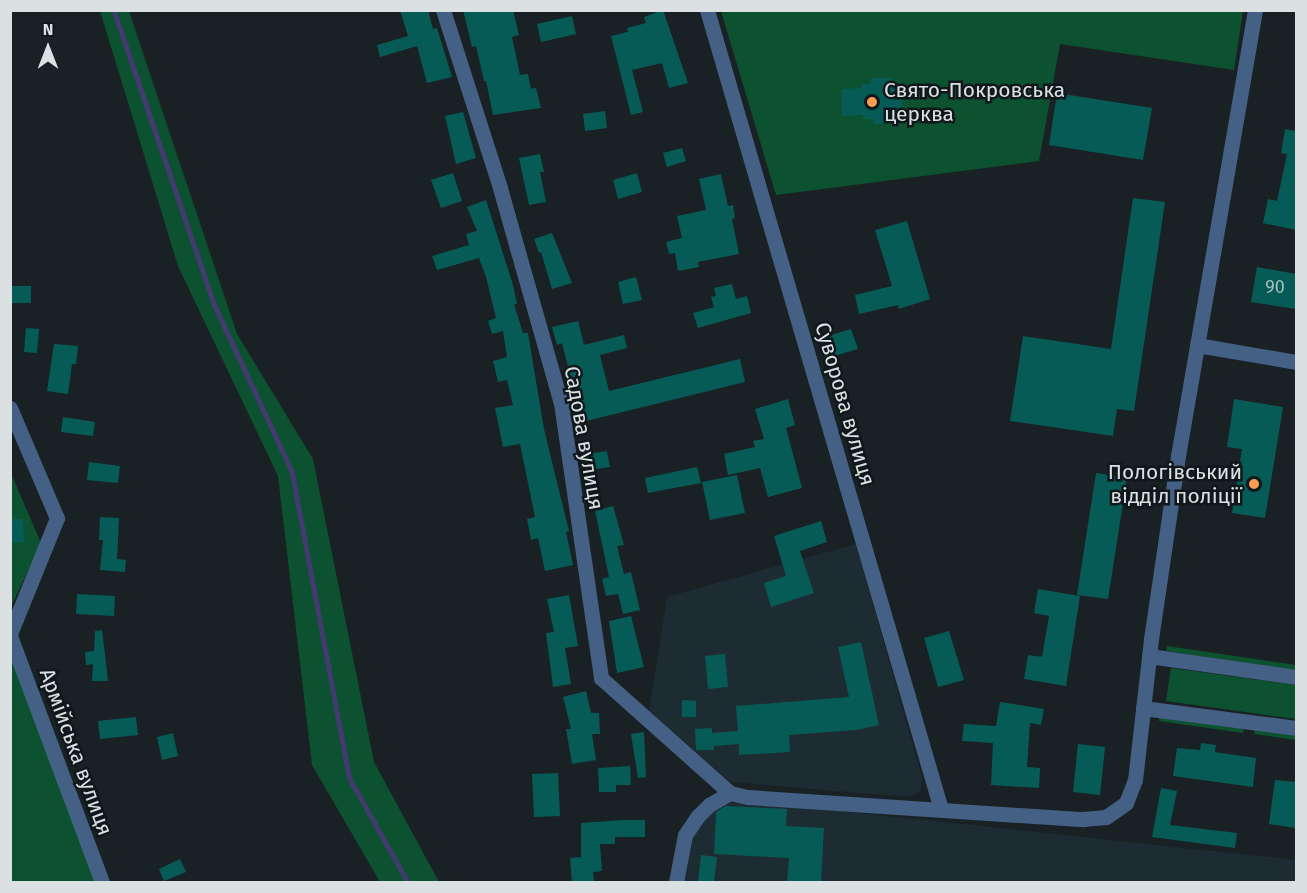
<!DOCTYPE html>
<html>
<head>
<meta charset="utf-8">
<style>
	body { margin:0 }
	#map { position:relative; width:1307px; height:893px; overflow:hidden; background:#192124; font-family:"Fira Sans",sans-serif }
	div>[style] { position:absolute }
	.built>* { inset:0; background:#1c2c32 }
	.green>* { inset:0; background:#0d5230 }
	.stream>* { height:4.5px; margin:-2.25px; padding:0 2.25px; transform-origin:2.25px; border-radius:2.25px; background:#433a70 }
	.building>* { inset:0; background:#075b57 }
	.street>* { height:15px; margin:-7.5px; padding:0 7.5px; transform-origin:7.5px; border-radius:7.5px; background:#456085 }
	.dots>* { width:16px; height:16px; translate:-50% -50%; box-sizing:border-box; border:3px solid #10181b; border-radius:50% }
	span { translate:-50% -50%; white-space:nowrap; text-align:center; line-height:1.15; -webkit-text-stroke:5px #10181b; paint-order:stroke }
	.number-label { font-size:18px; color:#a6c0c0 }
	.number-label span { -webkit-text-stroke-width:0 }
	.poi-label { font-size:21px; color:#dbe1e3 }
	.left { translate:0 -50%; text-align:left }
	.right { translate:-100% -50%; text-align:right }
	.street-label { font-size:21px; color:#dbe1e3 }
	.frame { position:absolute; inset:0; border:12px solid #dbe1e3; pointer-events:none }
	.north { position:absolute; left:18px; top:18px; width:60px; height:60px; -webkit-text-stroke:4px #10181b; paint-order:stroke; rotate:0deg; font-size:16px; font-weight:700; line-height:24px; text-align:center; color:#dbe1e3 }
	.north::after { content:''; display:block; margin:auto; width:21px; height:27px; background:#dbe1e3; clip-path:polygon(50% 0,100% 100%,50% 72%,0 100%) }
</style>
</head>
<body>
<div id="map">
	<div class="built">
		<div style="clip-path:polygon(856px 544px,923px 781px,920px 792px,908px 797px,730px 782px,649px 711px,667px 597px)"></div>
		<div style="clip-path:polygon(748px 801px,1296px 860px,1296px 882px,683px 882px,686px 853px,702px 819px,716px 804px)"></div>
	</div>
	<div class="green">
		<div style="clip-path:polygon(100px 11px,129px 11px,237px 334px,313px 459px,374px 762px,439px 882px,380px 882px,312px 765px,278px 476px,178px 266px)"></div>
		<div style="clip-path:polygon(721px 11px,1243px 11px,1234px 70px,1060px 44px,1039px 161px,776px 195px)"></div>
		<div style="clip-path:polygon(10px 471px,41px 543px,11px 607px,10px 607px)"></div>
		<div style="clip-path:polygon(1167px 646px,1296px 665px,1296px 670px,1166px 651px)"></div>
		<div style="clip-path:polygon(10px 655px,96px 882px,11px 882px)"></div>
		<div style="clip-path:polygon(1171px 668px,1296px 685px,1296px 719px,1166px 701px)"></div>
		<div style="clip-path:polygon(1160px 715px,1244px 727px,1243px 733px,1159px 721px)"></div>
		<div style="clip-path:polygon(1255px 729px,1296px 734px,1296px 740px,1254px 734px)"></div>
	</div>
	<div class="stream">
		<div style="left:114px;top:10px;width:313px;rotate:71.2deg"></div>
		<div style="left:215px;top:306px;width:182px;rotate:65deg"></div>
		<div style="left:292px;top:471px;width:311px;rotate:79.4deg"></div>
		<div style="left:349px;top:777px;width:120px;rotate:60.7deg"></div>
	</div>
	<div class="building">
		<div style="clip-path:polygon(400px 10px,428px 10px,433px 29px,437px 28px,452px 77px,427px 83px,417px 46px,380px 57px,377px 45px,408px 36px)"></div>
		<div style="clip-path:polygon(463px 10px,513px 10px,519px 35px,512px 37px,520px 75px,528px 74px,531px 89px,536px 88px,541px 108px,493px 115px,486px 81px,484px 81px,476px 46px,472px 47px)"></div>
		<div style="clip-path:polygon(663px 10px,688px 83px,669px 88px,662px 63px,632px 70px,643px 112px,631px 115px,611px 36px,628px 32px,627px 28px,646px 23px,644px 17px)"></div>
		<div style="clip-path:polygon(572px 16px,576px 34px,541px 42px,537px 24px)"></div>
		<div style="clip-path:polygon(871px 78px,892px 78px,892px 83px,902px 83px,903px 118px,892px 118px,892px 124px,873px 124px,873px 119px,863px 119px,863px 115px,842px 116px,842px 89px,862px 88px,862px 84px,871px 84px)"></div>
		<div style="clip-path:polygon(1057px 93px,1152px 108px,1143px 160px,1049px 145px)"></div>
		<div style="clip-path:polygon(605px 111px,607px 128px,585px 131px,583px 114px)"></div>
		<div style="clip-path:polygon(463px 112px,476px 158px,456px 164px,445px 116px)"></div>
		<div style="clip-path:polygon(1285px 129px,1296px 131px,1296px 230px,1263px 223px,1268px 199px,1277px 201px,1287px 154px,1281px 153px)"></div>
		<div style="clip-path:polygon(682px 148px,686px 161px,667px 167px,663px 153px)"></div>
		<div style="clip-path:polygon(540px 154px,544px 172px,540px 172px,546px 202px,529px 205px,519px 158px)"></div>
		<div style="clip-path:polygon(453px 173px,462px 201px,441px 208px,431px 180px)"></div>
		<div style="clip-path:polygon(637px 173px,642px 192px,618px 199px,613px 180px)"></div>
		<div style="clip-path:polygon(721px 174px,728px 206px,733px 205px,735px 218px,732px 219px,739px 254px,698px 262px,699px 267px,678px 271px,675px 253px,669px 254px,666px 242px,682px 238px,677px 216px,706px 210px,699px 179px)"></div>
		<div style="clip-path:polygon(1133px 198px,1165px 202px,1134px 411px,1117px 409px,1113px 436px,1010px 421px,1023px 336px,1111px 349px)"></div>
		<div style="clip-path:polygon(486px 200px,513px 285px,517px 304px,514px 304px,523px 333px,528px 333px,544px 429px,569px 531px,566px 532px,573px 565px,545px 571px,538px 538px,531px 540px,527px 519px,535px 517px,520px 444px,503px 447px,495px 408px,513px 405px,507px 380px,498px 382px,493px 361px,507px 357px,503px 331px,492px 334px,488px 321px,496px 318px,486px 277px,479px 258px,437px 270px,432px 256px,469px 245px,466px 234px,477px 231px,467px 207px)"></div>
		<div style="clip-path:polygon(907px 221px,930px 299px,899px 309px,898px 305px,859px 314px,855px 295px,892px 286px,875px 230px)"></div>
		<div style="clip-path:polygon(552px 233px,572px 283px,552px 289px,541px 252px,539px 253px,534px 239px)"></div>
		<div style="clip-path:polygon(1257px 267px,1296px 274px,1296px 309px,1251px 302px)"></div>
		<div style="clip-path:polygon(636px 277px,642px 300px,623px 304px,618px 282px)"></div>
		<div style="clip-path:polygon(732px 284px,736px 299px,747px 296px,751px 313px,698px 328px,693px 313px,714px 307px,711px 297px,716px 296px,714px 288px)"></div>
		<div style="clip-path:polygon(10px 286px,31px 286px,31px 303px,10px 303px)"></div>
		<div style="clip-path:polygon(578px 321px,584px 345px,624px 335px,627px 348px,600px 355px,609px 391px,740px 359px,745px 382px,578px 423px,572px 400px,576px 399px,562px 343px,557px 345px,552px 327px)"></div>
		<div style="clip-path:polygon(26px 328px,39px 329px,37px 353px,24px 352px)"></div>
		<div style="clip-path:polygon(851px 329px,858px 349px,834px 356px,828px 336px)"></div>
		<div style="clip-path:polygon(54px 344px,78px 346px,76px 364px,72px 364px,68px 394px,47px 391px)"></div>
		<div style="clip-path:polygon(788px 399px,795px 425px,786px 428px,802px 488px,768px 497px,760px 468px,728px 475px,724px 454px,755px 447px,753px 441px,764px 439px,755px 409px)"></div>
		<div style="clip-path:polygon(1234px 399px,1283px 407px,1265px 518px,1232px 513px,1242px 449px,1227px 447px)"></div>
		<div style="clip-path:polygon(63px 417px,95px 422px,93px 436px,61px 432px)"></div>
		<div style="clip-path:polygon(607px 451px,610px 467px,583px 471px,581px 455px)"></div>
		<div style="clip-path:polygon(89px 462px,120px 466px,118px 483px,87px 480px)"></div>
		<div style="clip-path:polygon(697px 467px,701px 483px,648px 493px,645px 478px)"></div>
		<div style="clip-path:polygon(1096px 473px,1127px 478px,1108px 599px,1077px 595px)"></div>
		<div style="clip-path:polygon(737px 475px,745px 513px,710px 520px,702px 482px)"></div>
		<div style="clip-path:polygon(613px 506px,624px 545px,617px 546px,624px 574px,631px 572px,640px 610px,623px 614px,618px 594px,606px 596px,602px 579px,609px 577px,595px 511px)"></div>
		<div style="clip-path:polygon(100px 517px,119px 518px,117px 559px,126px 560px,125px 572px,100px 570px,103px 540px,99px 540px)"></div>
		<div style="clip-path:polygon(10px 519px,23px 519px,24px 542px,10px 543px)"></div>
		<div style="clip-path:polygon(821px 521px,827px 542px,800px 551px,814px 593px,771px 607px,764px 583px,786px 576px,774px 536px)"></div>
		<div style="clip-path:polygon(1038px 589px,1080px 596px,1066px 686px,1024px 679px,1028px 655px,1042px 657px,1049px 616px,1034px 613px)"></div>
		<div style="clip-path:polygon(77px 594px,115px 596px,114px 616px,76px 614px)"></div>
		<div style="clip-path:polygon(569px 595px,578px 646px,565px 648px,571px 684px,553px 687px,546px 633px,554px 632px,547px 599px)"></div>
		<div style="clip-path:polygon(631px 616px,644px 667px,617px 673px,609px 621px)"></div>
		<div style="clip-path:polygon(102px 630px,105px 654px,108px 681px,92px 681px,93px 664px,86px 665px,85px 652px,94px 651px,95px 631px)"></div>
		<div style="clip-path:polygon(949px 631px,964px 680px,938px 687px,924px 638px)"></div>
		<div style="clip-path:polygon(861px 642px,879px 725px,856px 730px,789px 735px,790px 752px,739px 755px,739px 744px,714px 746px,714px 750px,696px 750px,695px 729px,712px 728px,712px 733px,738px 731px,736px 706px,849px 697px,838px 647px)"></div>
		<div style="clip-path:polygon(725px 654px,728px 687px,708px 689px,705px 656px)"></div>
		<div style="clip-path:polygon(586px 691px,591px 713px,599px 713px,600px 734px,592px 734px,596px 760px,572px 764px,566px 729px,571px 729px,563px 697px)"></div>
		<div style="clip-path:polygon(682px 700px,696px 701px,696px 717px,682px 717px)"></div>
		<div style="clip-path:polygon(1000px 702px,1044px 709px,1041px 725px,1030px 723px,1027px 767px,1040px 768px,1039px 788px,991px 785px,993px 743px,962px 741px,964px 724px,996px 726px)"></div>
		<div style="clip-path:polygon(136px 717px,138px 735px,100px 739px,98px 721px)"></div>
		<div style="clip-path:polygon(644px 732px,646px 777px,638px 778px,631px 734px)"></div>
		<div style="clip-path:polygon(173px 733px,178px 756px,162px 760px,157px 737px)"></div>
		<div style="clip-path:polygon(1201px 743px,1216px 745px,1215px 752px,1256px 758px,1253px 787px,1173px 776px,1177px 748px,1200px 750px)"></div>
		<div style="clip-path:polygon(1078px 744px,1105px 747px,1100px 795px,1073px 792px)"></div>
		<div style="clip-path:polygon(630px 766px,631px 785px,616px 785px,616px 792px,599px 792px,598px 768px)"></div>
		<div style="clip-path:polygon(558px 773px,560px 816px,534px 817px,532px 774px)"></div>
		<div style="clip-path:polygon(1275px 780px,1296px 782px,1296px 828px,1269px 824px)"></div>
		<div style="clip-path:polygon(1161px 788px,1177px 791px,1170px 825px,1237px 833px,1235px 848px,1152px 837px)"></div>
		<div style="clip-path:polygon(726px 806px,787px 809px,786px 826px,824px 828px,821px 882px,787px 882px,789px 858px,714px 854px,716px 812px)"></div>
		<div style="clip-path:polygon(624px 820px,645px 820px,645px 837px,615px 837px,615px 844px,600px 844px,602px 871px,593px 872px,594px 882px,572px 882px,570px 858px,581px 857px,581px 823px)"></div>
		<div style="clip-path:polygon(701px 855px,717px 857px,714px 882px,698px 882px)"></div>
		<div style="clip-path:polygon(180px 859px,186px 872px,164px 881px,159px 869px)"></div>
	</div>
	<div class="street">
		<div style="left:443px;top:10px;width:187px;rotate:72.2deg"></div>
		<div style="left:500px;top:188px;width:223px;rotate:74.2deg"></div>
		<div style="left:561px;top:403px;width:278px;rotate:81.7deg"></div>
		<div style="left:601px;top:678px;width:173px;rotate:41.7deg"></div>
		<div style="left:707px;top:10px;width:833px;rotate:73.68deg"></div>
		<div style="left:1197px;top:345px;width:100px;rotate:9.7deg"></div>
		<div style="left:10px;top:408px;width:120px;rotate:66.9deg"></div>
		<div style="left:57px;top:518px;width:125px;rotate:112.1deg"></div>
		<div style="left:10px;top:636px;width:263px;rotate:69.5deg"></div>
		<div style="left:1149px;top:656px;width:148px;rotate:8.1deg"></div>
		<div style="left:1143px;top:708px;width:154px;rotate:7.4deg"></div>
		<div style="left:676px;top:882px;width:48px;rotate:-79.2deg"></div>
		<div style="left:685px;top:835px;width:23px;rotate:-56deg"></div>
		<div style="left:698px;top:816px;width:16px;rotate:-45deg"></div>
		<div style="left:709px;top:805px;width:24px;rotate:-30deg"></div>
		<div style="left:730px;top:793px;width:18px;rotate:13deg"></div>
		<div style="left:748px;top:797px;width:336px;rotate:3.8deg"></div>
		<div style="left:1083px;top:819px;width:23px;rotate:-5deg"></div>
		<div style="left:1106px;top:817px;width:24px;rotate:-35deg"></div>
		<div style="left:1126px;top:803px;width:25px;rotate:-69deg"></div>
		<div style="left:1135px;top:780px;width:142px;rotate:-83.5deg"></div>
		<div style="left:1151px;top:639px;width:185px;rotate:-81.6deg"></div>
		<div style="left:1178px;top:456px;width:453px;rotate:-80.2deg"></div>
	</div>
	<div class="dots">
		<div style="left:872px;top:102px;background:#fc9d54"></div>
		<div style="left:1254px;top:484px;background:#fc9d54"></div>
	</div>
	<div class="number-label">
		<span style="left:1275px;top:287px">90</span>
	</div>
	<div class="poi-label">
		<span class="left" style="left:884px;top:102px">Свято-Покровська<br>церква</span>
		<span class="right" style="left:1242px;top:484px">Пологівський<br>відділ поліції</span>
	</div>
	<div class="street-label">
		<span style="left:845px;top:404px;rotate:74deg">Суворова вулиця</span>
		<span style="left:584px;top:438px;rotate:80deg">Садова вулиця</span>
		<span style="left:76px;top:752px;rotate:70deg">Армійська вулиця</span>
	</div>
	<div class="frame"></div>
	<div class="north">N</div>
</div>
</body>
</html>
